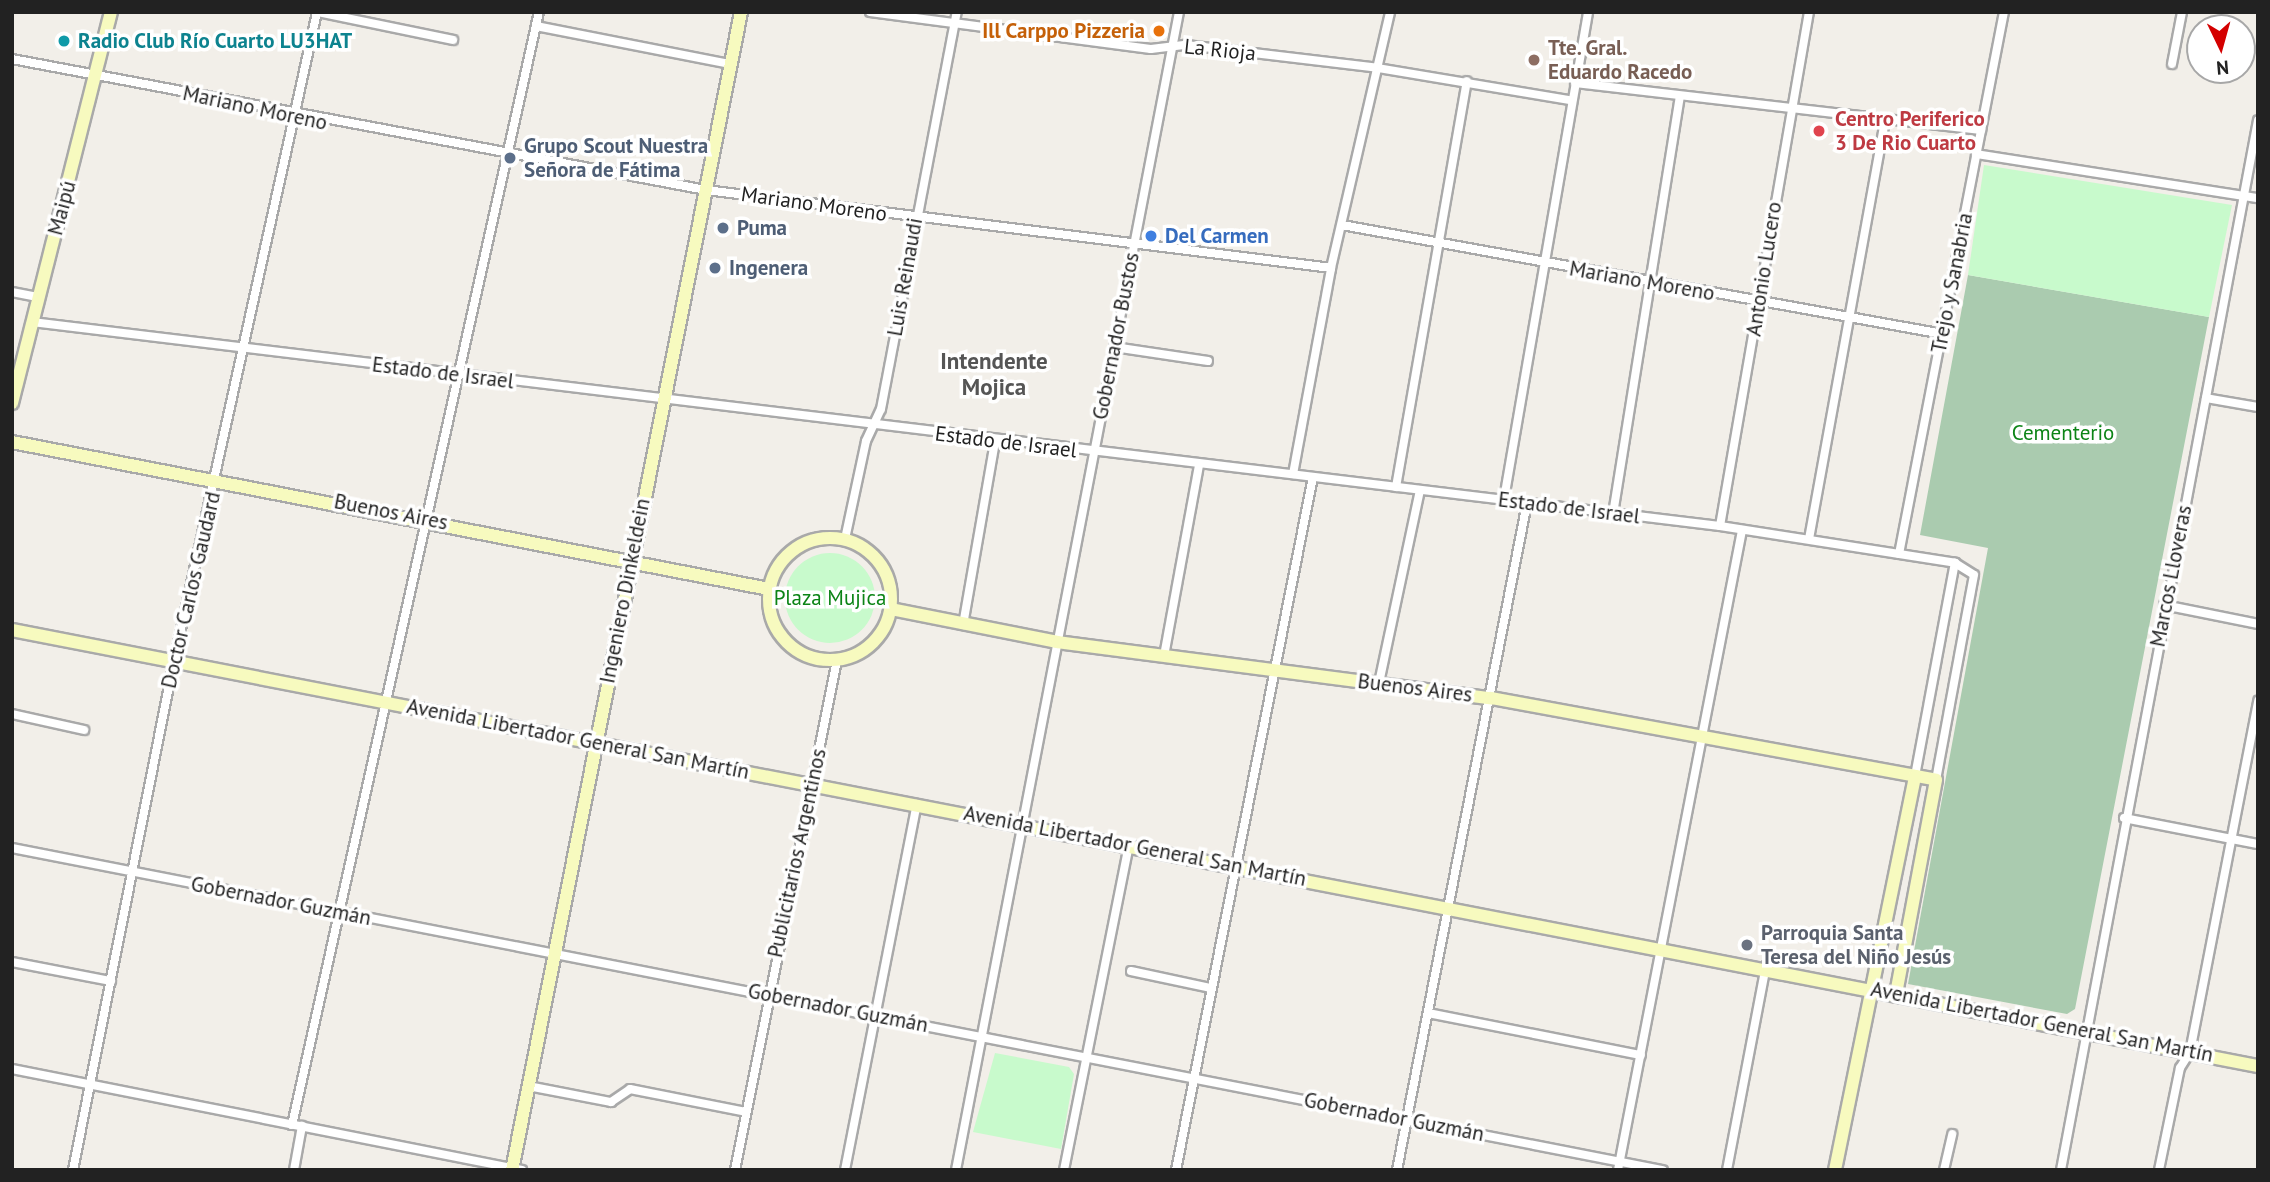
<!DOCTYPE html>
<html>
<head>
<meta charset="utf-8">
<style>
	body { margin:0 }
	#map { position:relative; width:2270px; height:1182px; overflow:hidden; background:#f2efe9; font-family:"PT Sans",sans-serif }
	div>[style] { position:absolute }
	.cemetery>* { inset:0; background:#aacbaf }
	.park>* { inset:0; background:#c8facc }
	.round { border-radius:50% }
	.roads { filter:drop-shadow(2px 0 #a9a9a9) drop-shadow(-2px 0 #a9a9a9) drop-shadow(0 2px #a9a9a9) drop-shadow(0 -2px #a9a9a9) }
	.street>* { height:8px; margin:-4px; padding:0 4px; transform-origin:4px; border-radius:4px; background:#fff }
	.secondary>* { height:12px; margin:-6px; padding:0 6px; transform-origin:6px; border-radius:6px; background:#f7fabf }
	.secondary>.ring { margin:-6px; padding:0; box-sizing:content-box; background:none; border:12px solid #f7fabf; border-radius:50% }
	.dots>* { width:19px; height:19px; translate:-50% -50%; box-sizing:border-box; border:4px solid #fff; border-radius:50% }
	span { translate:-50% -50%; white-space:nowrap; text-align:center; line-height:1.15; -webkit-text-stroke:7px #fff; paint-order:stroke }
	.food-label { font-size:21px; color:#c56008; font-weight:700 }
	.right { translate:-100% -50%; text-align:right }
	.culture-label { font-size:21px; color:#0d838f; font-weight:700 }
	.left { translate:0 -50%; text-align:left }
	.education-label { font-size:21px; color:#785e54; font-weight:700 }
	.street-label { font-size:21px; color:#222 }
	.health-label { font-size:21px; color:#be3a42; font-weight:700 }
	.service-label { font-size:21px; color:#4e5e75; font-weight:700 }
	.shop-label { font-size:21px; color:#366cbe; font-weight:700 }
	.park-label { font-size:21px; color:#0c8416 }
	.worship-label { font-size:21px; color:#5b616d; font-weight:700 }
	.neighbourhood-label { font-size:23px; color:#555; font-weight:700 }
	.frame { position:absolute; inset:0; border:14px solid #222; pointer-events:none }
	.north { position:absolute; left:2186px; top:14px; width:70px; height:70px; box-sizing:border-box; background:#fff; border:2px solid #a7a7a7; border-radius:50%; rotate:175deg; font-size:19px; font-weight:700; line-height:28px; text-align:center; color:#222 }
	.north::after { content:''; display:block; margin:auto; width:24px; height:32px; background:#d40000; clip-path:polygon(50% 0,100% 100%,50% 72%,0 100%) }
</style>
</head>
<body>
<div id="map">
	<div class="cemetery">
		<div style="clip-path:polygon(1968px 275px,2209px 317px,2075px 1009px,2067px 1014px,1908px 984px,1988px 548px,1920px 535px)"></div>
	</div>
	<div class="park">
		<div style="clip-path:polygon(1984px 165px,2232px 205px,2209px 317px,1968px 275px)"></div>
		<div class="round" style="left:785px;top:553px;width:90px;height:90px"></div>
		<div style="clip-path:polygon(995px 1053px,1069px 1067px,1074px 1074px,1061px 1149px,973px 1132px)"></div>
	</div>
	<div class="roads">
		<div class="street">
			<div style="left:317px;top:12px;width:139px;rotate:11.6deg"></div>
			<div style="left:870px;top:12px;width:283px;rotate:7.5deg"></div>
			<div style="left:1151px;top:49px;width:35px;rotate:-7deg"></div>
			<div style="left:1186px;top:45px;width:193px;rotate:6.8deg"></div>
			<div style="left:1378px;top:68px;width:195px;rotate:9.5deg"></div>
			<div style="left:536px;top:26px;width:198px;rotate:11.1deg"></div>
			<div style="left:12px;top:59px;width:706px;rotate:10.69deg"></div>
			<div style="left:706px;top:190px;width:630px;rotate:7.11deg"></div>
			<div style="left:2172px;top:64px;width:53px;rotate:-79.1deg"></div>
			<div style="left:1575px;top:83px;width:409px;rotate:6.6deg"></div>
			<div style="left:1976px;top:154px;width:285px;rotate:8.9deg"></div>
			<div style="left:1342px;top:225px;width:611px;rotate:10.28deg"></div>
			<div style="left:12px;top:292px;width:26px;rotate:11deg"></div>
			<div style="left:32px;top:322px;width:1700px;rotate:6.89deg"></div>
			<div style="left:1720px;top:526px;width:238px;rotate:8.9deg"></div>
			<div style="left:1955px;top:563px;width:22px;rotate:32deg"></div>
			<div style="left:1974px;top:575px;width:208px;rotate:100.5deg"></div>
			<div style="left:1114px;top:347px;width:95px;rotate:8.5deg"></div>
			<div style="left:2206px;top:398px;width:53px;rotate:9.8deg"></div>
			<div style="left:1293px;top:474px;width:209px;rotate:-79.5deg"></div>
			<div style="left:1331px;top:268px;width:263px;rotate:-77deg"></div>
			<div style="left:1396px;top:487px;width:412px;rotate:-80.1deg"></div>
			<div style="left:1504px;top:499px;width:494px;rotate:-80.2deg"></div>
			<div style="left:1613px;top:514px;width:423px;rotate:-80.9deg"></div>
			<div style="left:1720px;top:526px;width:522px;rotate:-80.18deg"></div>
			<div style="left:845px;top:539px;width:100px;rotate:-77.9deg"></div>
			<div style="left:866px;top:441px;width:35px;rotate:-65deg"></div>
			<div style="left:881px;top:409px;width:404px;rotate:-79.2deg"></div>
			<div style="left:1809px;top:539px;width:426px;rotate:-79.7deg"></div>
			<div style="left:1899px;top:554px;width:552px;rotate:-79.04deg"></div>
			<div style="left:2164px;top:605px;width:96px;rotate:11.4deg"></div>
			<div style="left:963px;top:625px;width:187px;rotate:-80.1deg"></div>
			<div style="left:1164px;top:656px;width:193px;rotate:-79.6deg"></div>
			<div style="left:1379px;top:683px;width:197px;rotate:-78deg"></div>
			<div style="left:12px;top:714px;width:74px;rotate:12.5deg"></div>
			<div style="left:1915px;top:776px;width:217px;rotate:-79.4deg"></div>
			<div style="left:2124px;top:818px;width:136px;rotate:11deg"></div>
			<div style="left:12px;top:848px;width:1682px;rotate:11.04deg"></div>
			<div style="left:12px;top:962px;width:101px;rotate:10.9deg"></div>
			<div style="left:1131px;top:971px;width:82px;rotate:12deg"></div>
			<div style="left:1428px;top:1013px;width:217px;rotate:11.2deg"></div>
			<div style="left:12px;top:1069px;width:520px;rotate:11.2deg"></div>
			<div style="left:528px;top:1086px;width:85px;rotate:10.9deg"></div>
			<div style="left:611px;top:1102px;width:23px;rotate:-34deg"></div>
			<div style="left:630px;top:1089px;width:118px;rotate:11.2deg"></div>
			<div style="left:292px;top:1125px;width:1140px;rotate:-77.49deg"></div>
			<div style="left:73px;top:1170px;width:519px;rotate:-78.78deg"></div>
			<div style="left:174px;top:661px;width:665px;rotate:-77.57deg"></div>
			<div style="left:294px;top:1170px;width:45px;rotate:-79.7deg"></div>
			<div style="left:735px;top:1170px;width:520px;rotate:-78.69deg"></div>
			<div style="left:845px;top:1170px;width:373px;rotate:-78.9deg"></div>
			<div style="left:956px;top:1170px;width:1179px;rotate:-79.1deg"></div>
			<div style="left:1064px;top:1170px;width:330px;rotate:-78.7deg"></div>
			<div style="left:1176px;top:1170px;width:706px;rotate:-78.82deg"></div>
			<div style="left:1397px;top:1170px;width:680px;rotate:-78.97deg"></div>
			<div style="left:1618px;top:1170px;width:652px;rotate:-79.03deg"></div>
			<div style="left:1727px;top:1170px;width:208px;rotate:-79.2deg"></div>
			<div style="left:1944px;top:1170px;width:37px;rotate:-77deg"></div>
			<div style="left:2061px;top:1170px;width:1068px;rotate:-79.37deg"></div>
			<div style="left:2159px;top:1170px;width:104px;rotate:-78.4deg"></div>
			<div style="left:2180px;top:1068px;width:19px;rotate:-58deg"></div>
			<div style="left:2190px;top:1052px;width:358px;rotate:-79deg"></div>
		</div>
		<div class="secondary">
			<div style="left:12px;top:403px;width:403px;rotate:-75.8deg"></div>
			<div style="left:12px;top:442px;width:771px;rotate:10.99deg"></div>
			<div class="ring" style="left:769px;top:538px;width:110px;height:110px"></div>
			<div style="left:891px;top:609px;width:169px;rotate:11.2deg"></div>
			<div style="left:1057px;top:642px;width:438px;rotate:7.4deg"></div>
			<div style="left:1491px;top:698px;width:452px;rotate:10.4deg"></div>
			<div style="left:1936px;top:780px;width:217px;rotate:100.6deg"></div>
			<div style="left:12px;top:630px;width:2288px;rotate:10.99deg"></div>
			<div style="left:512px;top:1170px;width:1180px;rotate:-78.81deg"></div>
			<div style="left:1835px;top:1170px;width:402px;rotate:-78.5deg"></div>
		</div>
	</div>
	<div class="dots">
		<div style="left:1159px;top:31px;background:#e8710a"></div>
		<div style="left:64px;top:41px;background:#0f9aa8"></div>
		<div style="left:1534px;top:60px;background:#8d6e63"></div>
		<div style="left:1819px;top:131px;background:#e0444e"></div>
		<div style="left:510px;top:158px;background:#5c6f8a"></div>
		<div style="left:723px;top:228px;background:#5c6f8a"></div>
		<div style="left:1151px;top:236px;background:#3f7fe0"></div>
		<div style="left:715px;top:268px;background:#5c6f8a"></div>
		<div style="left:1747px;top:945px;background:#6b7280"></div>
	</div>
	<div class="food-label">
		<span class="right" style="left:1145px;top:31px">Ill Carppo Pizzeria</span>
	</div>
	<div class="culture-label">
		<span class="left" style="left:78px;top:41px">Radio Club Río Cuarto LU3HAT</span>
	</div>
	<div class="education-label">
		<span class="left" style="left:1548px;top:60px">Tte. Gral.<br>Eduardo Racedo</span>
	</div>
	<div class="street-label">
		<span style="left:1220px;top:50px;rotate:6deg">La Rioja</span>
		<span style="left:255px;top:108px;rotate:12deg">Mariano Moreno</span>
		<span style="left:814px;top:204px;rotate:8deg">Mariano Moreno</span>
		<span style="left:62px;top:208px;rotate:-75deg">Maipú</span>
		<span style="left:1764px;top:269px;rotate:-81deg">Antonio Lucero</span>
		<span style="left:905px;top:277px;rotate:-80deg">Luis Reinaudi</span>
		<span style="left:1642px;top:281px;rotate:10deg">Mariano Moreno</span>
		<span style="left:1952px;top:283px;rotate:-79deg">Trejo y Sanabria</span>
		<span style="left:1116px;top:336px;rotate:-79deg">Gobernador Bustos</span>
		<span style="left:443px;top:373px;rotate:7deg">Estado de Israel</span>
		<span style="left:1006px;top:442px;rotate:7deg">Estado de Israel</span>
		<span style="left:1569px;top:508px;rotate:7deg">Estado de Israel</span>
		<span style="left:391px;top:512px;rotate:11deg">Buenos Aires</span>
		<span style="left:2171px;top:576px;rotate:-79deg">Marcos Lloveras</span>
		<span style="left:191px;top:590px;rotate:-77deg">Doctor Carlos Gaudard</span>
		<span style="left:625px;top:591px;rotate:-79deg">Ingeniero Dinkeldein</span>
		<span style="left:1415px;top:688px;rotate:7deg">Buenos Aires</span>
		<span style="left:578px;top:739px;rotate:11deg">Avenida Libertador General San Martín</span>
		<span style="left:1135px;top:846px;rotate:11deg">Avenida Libertador General San Martín</span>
		<span style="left:797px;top:853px;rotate:-78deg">Publicitarios Argentinos</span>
		<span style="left:281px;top:901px;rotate:11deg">Gobernador Guzmán</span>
		<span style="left:838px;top:1008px;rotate:11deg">Gobernador Guzmán</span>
		<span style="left:2042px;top:1022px;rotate:11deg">Avenida Libertador General San Martín</span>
		<span style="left:1394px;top:1117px;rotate:11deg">Gobernador Guzmán</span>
	</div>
	<div class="health-label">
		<span class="left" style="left:1835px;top:131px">Centro Periferico<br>3 De Rio Cuarto</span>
	</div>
	<div class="service-label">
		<span class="left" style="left:524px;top:158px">Grupo Scout Nuestra<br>Señora de Fátima</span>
		<span class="left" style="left:737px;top:228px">Puma</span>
		<span class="left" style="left:729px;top:268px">Ingenera</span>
	</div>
	<div class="shop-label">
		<span class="left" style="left:1165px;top:236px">Del Carmen</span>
	</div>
	<div class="park-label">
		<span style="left:2063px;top:433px">Cementerio</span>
		<span style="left:830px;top:598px">Plaza Mujica</span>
	</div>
	<div class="worship-label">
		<span class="left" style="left:1761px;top:945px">Parroquia Santa<br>Teresa del Niño Jesús</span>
	</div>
	<div class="neighbourhood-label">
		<span style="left:994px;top:374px">Intendente<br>Mojica</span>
	</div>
	<div class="frame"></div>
	<div class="north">N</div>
</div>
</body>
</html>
